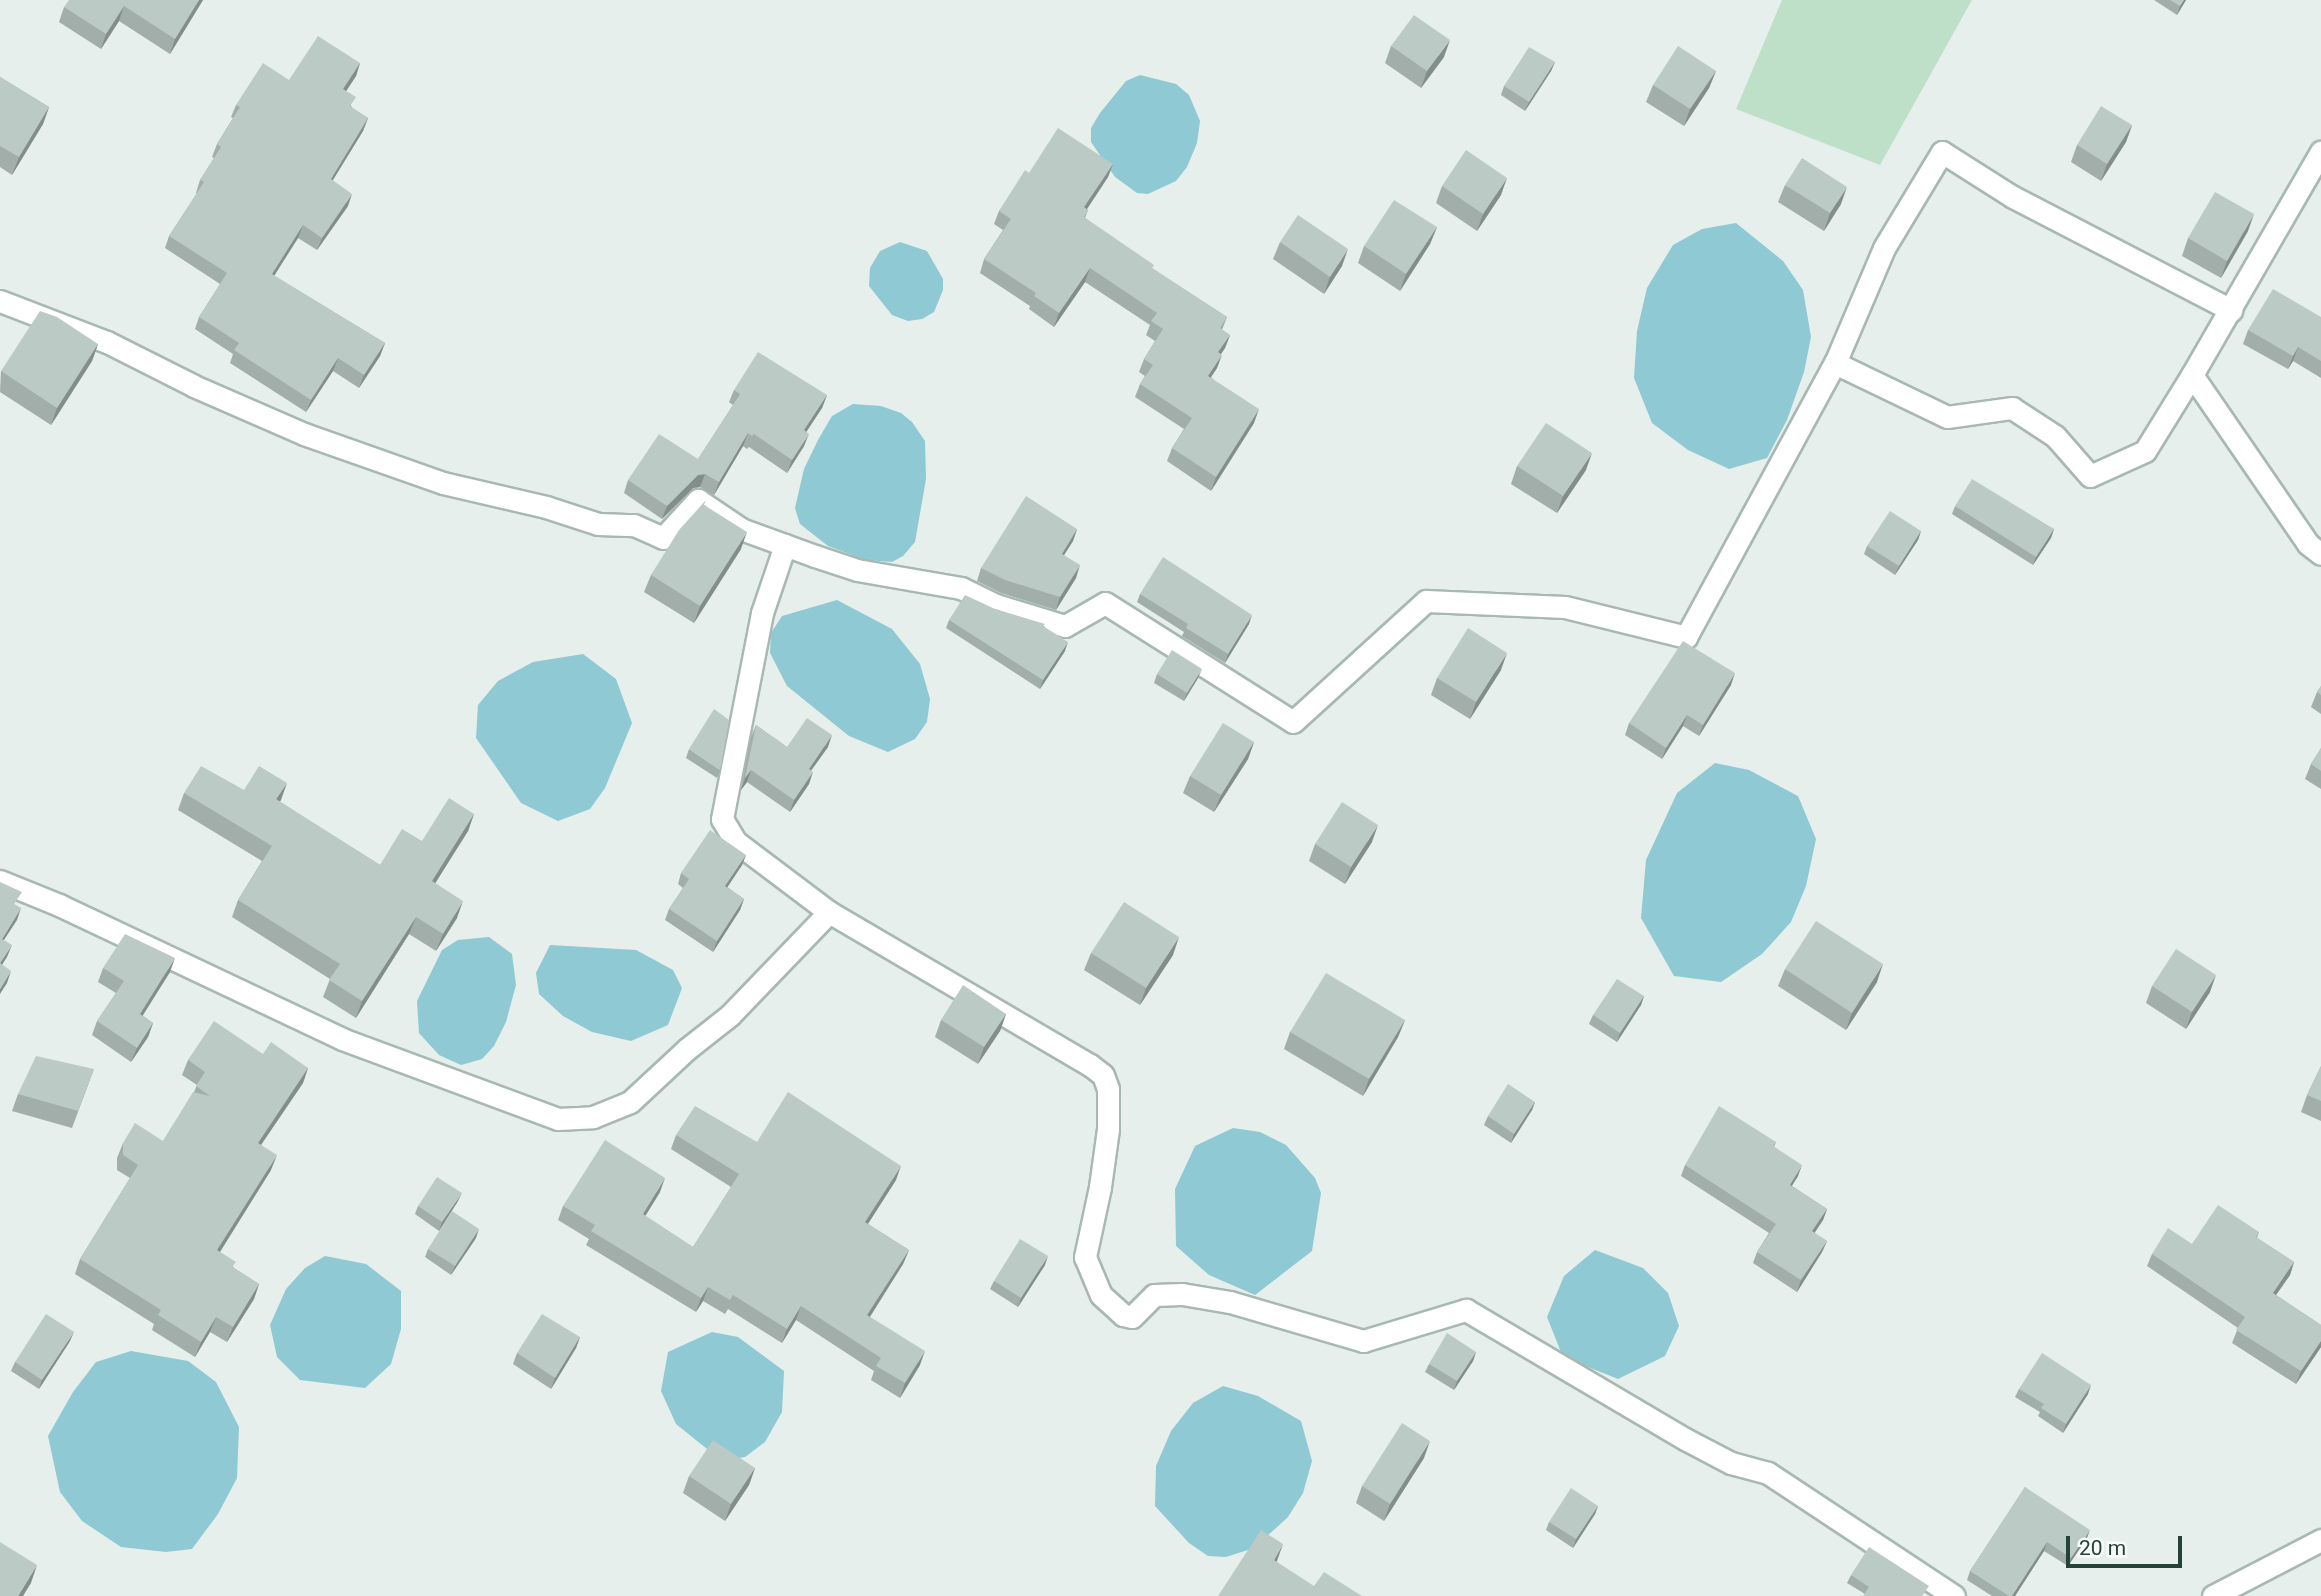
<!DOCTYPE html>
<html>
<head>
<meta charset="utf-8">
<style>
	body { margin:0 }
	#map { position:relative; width:2321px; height:1596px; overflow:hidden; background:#e6efeb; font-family:Roboto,sans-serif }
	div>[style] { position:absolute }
	.green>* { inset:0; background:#bfe0c8 }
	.water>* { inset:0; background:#8ec9d4 }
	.roads { filter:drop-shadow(2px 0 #a8b8b2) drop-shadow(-2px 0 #a8b8b2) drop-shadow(0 2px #a8b8b2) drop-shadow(0 -2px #a8b8b2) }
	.minor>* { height:21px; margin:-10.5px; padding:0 10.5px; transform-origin:10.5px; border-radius:10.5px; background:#fff }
	.wall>* { inset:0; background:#a1aea9 }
	.shaded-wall>* { inset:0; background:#838d89 }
	.building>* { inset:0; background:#bbcac4 }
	span { translate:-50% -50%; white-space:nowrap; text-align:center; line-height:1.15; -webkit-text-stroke:6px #f7fbf9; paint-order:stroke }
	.scale { position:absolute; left:2066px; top:1536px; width:116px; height:32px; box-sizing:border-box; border:4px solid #24423a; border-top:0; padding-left:9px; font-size:21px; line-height:24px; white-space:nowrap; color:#24423a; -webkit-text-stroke:5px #f7fbf9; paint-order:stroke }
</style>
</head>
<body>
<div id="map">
	<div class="green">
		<div style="clip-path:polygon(1782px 0,1972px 0,1880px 165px,1736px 109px)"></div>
	</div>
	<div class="water">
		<div style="clip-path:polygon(1140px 75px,1176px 84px,1189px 95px,1200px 121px,1197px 143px,1187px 167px,1176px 181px,1148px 194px,1137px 193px,1115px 177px,1091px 142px,1091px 128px,1100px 113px,1126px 81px)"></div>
		<div style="clip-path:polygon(1736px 223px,1783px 261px,1803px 290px,1811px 337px,1804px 372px,1787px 420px,1767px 458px,1729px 469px,1688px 450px,1652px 423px,1634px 378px,1637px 331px,1647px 288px,1673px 245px,1702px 229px)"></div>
		<div style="clip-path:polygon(900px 242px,927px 251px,943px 279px,943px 290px,934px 312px,922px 319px,908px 321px,892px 315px,869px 286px,870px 268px,880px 251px)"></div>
		<div style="clip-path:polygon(853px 404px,881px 406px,901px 413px,912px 422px,925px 441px,926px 479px,915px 542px,903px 556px,892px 562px,865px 560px,828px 546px,800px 524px,795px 508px,804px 469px,818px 440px,832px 416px)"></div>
		<div style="clip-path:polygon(837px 600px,892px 629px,920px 664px,930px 699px,927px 722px,915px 739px,888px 752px,849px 736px,787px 686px,770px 653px,771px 633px,782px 616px)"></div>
		<div style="clip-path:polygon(583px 654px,616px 679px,632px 723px,605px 788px,590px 809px,558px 821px,521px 803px,476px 738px,478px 705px,498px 681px,533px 662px)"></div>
		<div style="clip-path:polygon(1715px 763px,1749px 770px,1798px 796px,1816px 839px,1806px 886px,1791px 922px,1762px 954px,1721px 982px,1674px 976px,1641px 918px,1646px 860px,1677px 793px)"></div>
		<div style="clip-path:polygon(489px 937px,512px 954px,516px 985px,506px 1022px,494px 1046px,482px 1059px,461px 1065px,439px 1055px,419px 1033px,417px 1001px,442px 950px,458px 940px)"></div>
		<div style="clip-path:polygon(550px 945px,636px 950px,673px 970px,682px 988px,668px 1025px,631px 1041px,592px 1032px,563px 1016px,539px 994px,536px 973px)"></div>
		<div style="clip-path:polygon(1233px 1128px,1260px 1132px,1286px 1145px,1315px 1178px,1321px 1193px,1312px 1251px,1255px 1295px,1209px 1275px,1176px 1246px,1175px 1189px,1195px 1146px)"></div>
		<div style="clip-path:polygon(1595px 1250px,1643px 1268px,1668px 1293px,1679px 1326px,1665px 1356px,1618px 1379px,1563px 1357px,1547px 1317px,1564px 1276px)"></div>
		<div style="clip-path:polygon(325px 1256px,366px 1264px,401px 1291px,401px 1329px,391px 1364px,365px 1388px,300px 1380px,277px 1357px,270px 1325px,286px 1289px,305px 1268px)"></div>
		<div style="clip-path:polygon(712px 1332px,738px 1337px,784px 1371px,782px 1412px,765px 1442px,745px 1457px,722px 1461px,676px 1424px,661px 1391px,668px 1352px)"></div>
		<div style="clip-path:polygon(131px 1351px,188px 1361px,216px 1382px,239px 1427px,237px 1478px,218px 1514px,192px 1549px,166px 1552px,121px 1547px,82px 1521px,60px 1492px,48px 1436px,73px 1392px,96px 1362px)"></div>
		<div style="clip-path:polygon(1223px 1386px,1258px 1396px,1301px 1421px,1312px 1461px,1303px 1493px,1288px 1517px,1254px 1548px,1226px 1557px,1208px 1556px,1189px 1543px,1155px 1506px,1156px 1466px,1171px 1431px,1193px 1403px)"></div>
	</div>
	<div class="roads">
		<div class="minor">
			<div style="left:0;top:301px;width:115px;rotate:21deg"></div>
			<div style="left:107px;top:342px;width:97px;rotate:26.8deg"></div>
			<div style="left:194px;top:386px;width:120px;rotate:23.6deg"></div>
			<div style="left:304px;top:434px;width:147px;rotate:19.4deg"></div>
			<div style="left:443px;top:483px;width:106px;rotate:13.1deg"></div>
			<div style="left:546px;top:507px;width:55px;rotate:18.1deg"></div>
			<div style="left:598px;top:524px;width:36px;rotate:2deg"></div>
			<div style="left:634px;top:525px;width:32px;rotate:24deg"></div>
			<div style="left:663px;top:538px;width:52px;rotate:-47.4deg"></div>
			<div style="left:698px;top:500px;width:52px;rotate:34deg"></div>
			<div style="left:741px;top:529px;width:79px;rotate:20deg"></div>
			<div style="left:815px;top:556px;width:44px;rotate:18.4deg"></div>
			<div style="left:857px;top:570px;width:106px;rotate:9.8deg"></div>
			<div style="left:961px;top:588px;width:39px;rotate:26deg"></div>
			<div style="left:996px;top:605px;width:72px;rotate:16.9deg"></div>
			<div style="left:1065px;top:626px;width:46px;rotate:-29.9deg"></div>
			<div style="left:1105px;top:603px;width:222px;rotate:32.3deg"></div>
			<div style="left:1293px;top:722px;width:180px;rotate:-42.3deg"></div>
			<div style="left:1426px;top:601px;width:139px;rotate:2.5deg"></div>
			<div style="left:1565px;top:607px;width:125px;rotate:13.9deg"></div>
			<div style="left:1686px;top:637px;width:312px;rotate:-61.5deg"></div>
			<div style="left:1835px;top:363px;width:125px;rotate:-66.9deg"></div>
			<div style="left:1884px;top:248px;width:112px;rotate:-58.9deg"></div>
			<div style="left:1942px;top:152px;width:84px;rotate:32.4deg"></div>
			<div style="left:2013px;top:197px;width:246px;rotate:27.4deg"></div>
			<div style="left:1835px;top:363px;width:124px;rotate:25.7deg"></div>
			<div style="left:1947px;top:417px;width:66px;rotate:-7.9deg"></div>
			<div style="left:2012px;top:408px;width:51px;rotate:33.1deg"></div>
			<div style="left:2055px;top:436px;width:53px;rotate:48.8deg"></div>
			<div style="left:2090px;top:476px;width:60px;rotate:-24.4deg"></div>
			<div style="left:2145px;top:451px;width:89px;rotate:-58.3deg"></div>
			<div style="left:2192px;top:375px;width:205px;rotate:55.5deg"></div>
			<div style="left:2308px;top:544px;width:16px;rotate:38deg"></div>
			<div style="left:2192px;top:375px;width:258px;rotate:-60deg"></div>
			<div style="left:785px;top:545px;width:72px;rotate:108.7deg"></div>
			<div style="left:762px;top:613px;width:210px;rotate:101deg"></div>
			<div style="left:722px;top:819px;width:27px;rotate:59deg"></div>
			<div style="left:736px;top:842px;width:116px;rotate:37deg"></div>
			<div style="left:829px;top:912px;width:303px;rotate:30.4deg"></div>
			<div style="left:1090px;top:1065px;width:16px;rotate:38deg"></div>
			<div style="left:1103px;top:1075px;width:15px;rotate:70deg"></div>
			<div style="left:1108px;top:1089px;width:40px;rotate:90deg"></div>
			<div style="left:1108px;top:1129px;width:59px;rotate:97.9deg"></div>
			<div style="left:1100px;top:1187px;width:72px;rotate:102.1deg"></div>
			<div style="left:1085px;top:1257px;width:41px;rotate:67.2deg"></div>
			<div style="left:1101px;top:1295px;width:30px;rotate:42deg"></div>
			<div style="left:1123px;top:1315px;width:9px;rotate:13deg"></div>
			<div style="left:1132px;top:1317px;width:31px;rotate:-45deg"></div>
			<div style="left:1154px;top:1295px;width:28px;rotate:-2deg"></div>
			<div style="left:1182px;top:1294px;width:49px;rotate:9.5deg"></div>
			<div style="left:1230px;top:1302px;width:139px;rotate:16.3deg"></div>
			<div style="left:1363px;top:1341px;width:108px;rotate:-16.8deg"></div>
			<div style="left:1466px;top:1310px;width:254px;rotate:30.5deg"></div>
			<div style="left:1685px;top:1439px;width:52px;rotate:27.6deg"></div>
			<div style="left:1731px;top:1463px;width:38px;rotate:15deg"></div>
			<div style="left:1768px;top:1473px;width:223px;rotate:33.5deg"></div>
			<div style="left:0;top:881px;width:64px;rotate:22.1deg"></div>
			<div style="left:59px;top:905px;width:313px;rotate:25.3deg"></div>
			<div style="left:342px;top:1039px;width:230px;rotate:20.3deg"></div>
			<div style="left:558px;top:1119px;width:35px;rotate:-3deg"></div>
			<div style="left:593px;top:1117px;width:40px;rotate:-22deg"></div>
			<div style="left:630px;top:1102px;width:78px;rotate:-42.9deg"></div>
			<div style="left:687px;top:1049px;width:55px;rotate:-38.3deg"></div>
			<div style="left:730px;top:1015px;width:143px;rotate:-46.1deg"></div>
			<div style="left:2213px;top:1596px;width:122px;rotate:-27.4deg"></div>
		</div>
	</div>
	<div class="wall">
		<div style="clip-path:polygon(203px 0,170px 54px,119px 21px,101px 49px,59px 22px,64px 7px)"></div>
		<div style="clip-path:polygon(2154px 0,2186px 0,2177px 15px)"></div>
		<div style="clip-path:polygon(1391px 46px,1444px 57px,1421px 88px,1385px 63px)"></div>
		<div style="clip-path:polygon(1555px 62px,1551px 71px,1525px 111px,1501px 95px,1504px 86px)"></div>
		<div style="clip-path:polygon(360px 63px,356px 76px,346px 91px,352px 108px,368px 118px,363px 131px,333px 180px,348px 206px,317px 250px,298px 238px,274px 276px,385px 343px,380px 356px,359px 388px,333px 371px,306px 412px,230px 363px,233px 354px,195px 329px,199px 317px,220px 284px,165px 248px,169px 236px,197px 193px,196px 193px,200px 180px,214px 158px,212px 157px,217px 144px,233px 118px,231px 117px,236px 105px,289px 80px)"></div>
		<div style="clip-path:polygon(1716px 71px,1709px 88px,1684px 126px,1646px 102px,1653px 85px)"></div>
		<div style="clip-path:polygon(0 77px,49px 107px,43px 124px,12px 175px,0 167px)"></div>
		<div style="clip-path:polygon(2132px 125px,2126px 142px,2101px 181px,2071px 162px,2077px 145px)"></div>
		<div style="clip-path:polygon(1113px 164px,1108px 177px,1087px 209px,1088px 210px,1085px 218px,1153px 269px,1227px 317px,1222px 330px,1230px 335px,1225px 348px,1221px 354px,1217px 368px,1211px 377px,1254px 423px,1211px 491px,1167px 461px,1172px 448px,1184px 429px,1135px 397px,1140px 384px,1145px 376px,1139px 372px,1144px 359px,1155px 341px,1146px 335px,1150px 325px,1085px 282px,1054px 327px,1029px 309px,1030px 306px,980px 273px,984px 259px,1003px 230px,994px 224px,999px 211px,1029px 173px)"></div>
		<div style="clip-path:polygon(1785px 185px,1841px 204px,1824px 231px,1778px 202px)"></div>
		<div style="clip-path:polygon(1442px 186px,1501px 195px,1477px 231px,1436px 203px)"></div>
		<div style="clip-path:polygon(1437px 227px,1430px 244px,1400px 291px,1358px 263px,1364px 246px)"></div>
		<div style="clip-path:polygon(2248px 231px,2221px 278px,2182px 256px,2188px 238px)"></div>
		<div style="clip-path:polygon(1280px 242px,1342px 266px,1324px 294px,1273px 259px)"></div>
		<div style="clip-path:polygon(2321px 317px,2321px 378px,2293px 361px,2288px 369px,2243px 344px,2248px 330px)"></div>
		<div style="clip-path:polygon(98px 344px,92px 361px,51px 425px,0 392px,1px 371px)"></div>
		<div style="clip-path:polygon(734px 390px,827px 395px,822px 408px,806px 432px,804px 446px,787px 473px,749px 447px,747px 449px,743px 446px,714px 495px,700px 487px,693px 488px,662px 519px,624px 493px,628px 480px,698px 459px,733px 405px,729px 402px)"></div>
		<div style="clip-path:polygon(1517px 466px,1586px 470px,1557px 513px,1511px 484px)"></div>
		<div style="clip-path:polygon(705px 505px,741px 549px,694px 623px,644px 592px,651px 575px)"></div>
		<div style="clip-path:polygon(1955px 506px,2054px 529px,2051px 538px,2033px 565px,1952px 514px)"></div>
		<div style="clip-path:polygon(1077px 529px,1073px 541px,1064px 555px,1076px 578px,1056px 610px,1001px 593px,977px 581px,981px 568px)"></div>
		<div style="clip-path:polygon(1921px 531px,1918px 540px,1895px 575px,1864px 554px,1867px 546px)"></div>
		<div style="clip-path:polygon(1140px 594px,1249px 624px,1225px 663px,1182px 636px,1184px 632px,1137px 602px)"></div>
		<div style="clip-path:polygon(995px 609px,1044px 626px,1065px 651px,1040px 689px,946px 628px,949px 620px)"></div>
		<div style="clip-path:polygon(1501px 670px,1470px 719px,1431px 695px,1437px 678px)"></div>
		<div style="clip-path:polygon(1157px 674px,1198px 678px,1184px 701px,1154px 683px)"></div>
		<div style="clip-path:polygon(1731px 685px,1699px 736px,1683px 726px,1662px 759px,1625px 735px,1629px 723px)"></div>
		<div style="clip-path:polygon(2321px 686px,2321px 714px,2311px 707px,2317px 692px)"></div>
		<div style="clip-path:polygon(756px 725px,787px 747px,828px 747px,811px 771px,809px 784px,790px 812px,747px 782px,741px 790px,751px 737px)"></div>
		<div style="clip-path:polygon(1254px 742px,1248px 759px,1214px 812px,1183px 793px,1190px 776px)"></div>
		<div style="clip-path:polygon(2321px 748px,2321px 789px,2305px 779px,2311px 764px)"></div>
		<div style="clip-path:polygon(689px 749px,720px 770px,717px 778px,686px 758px)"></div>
		<div style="clip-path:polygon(244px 790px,280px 802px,380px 865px,422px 841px,474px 814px,468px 831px,435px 883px,457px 918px,436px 951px,409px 934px,356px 1018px,323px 997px,330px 979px,232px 917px,238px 900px,262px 861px,178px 810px,184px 793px)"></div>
		<div style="clip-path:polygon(1372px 842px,1345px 884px,1309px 861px,1315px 844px)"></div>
		<div style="clip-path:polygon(746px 855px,742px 865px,727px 887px,744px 899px,740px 910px,713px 952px,665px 920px,669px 909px,683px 888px,678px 884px,681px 873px)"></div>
		<div style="clip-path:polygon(1091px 953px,1173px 955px,1140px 1005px,1084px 970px)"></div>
		<div style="clip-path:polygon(103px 968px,170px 972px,142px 1015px,153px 1023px,148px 1037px,131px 1062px,92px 1035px,97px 1021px,116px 993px,98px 982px)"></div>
		<div style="clip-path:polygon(1785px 969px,1877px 982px,1846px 1030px,1778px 986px)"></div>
		<div style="clip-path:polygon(2152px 986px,2210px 992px,2186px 1029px,2146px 1003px)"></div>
		<div style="clip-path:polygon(1644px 996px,1641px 1005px,1617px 1042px,1589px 1024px,1593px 1015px)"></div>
		<div style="clip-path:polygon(1006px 1014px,1000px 1031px,978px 1064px,935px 1037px,941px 1020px)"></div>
		<div style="clip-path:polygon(1405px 1020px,1398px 1037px,1363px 1096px,1284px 1049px,1290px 1032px)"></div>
		<div style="clip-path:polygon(263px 1054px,308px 1068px,303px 1083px,261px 1145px,271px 1170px,220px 1252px,234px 1268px,259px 1284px,254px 1299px,227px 1342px,210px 1332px,195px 1357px,152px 1330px,154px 1324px,75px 1274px,80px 1259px,130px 1178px,117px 1170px,117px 1158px,123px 1143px,163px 1141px,194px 1092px,197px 1085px,182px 1075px,188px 1060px)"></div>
		<div style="clip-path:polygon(2321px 1066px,2321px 1121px,2301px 1112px,2307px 1095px)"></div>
		<div style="clip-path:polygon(94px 1069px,72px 1128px,12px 1111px,18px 1094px)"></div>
		<div style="clip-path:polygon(1535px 1102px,1532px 1110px,1511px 1143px,1484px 1125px,1488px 1116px)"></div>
		<div style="clip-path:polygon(676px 1135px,757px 1142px,896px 1180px,868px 1224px,909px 1250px,903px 1264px,870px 1317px,920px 1365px,900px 1398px,871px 1380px,874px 1371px,796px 1320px,782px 1343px,728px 1309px,725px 1314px,703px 1301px,696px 1312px,586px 1245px,589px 1239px,558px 1220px,563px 1206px,660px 1192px,645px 1216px,693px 1247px,731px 1187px,671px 1149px)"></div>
		<div style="clip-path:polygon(1776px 1142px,1774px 1147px,1798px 1176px,1792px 1186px,1827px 1209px,1823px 1220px,1814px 1233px,1827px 1241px,1822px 1252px,1797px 1292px,1753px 1263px,1757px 1252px,1769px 1233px,1681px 1176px,1685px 1165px)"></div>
		<div style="clip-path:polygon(458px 1201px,439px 1231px,415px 1214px,418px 1206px)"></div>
		<div style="clip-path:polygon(2259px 1232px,2257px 1238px,2294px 1262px,2290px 1275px,2276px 1295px,2321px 1325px,2321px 1347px,2296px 1384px,2232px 1343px,2238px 1328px,2147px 1266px,2152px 1254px,2192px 1244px)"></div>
		<div style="clip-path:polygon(476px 1238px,451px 1275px,425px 1257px,428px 1249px)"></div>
		<div style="clip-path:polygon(1045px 1265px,1018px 1307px,990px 1289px,994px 1281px)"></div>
		<div style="clip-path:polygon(580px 1337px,576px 1348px,551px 1389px,513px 1364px,517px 1353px)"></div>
		<div style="clip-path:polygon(70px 1341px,39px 1389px,11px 1371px,15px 1362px)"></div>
		<div style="clip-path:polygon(1476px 1352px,1473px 1361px,1454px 1390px,1425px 1372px,1429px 1364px)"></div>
		<div style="clip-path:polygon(2019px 1389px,2088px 1394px,2063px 1433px,2038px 1416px,2040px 1412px,2015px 1397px)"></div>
		<div style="clip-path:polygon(1424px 1458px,1384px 1521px,1356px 1503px,1362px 1486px)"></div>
		<div style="clip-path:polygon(755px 1468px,749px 1485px,725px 1521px,683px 1493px,689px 1476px)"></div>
		<div style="clip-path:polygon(2025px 1487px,2087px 1538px,2068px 1566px,2044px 1551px,2015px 1596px,1992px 1596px,1967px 1580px,1970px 1571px)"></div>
		<div style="clip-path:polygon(1598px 1506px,1595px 1514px,1573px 1548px,1546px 1530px,1549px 1522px)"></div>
		<div style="clip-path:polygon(1851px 1575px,1925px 1594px,1865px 1594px,1847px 1583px)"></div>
	</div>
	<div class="shaded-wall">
		<div style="clip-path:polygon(199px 0,203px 0,170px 54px,175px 39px)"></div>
		<div style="clip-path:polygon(2184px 0,2186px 0,2177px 15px,2180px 6px)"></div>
		<div style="clip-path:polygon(124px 6px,119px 21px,101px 49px,106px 34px)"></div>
		<div style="clip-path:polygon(1450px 40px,1444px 57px,1421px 88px,1427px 71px)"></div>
		<div style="clip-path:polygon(1555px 62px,1551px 71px,1525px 111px,1529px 102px)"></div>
		<div style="clip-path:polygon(360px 63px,356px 76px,339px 102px,343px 89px)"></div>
		<div style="clip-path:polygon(1716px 71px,1709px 88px,1684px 126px,1690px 109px)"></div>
		<div style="clip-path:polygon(49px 107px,43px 124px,12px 175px,19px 157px)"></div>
		<div style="clip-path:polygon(368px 118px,363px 131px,326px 191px,331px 179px)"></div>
		<div style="clip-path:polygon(2132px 125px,2126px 142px,2101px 181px,2107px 164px)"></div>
		<div style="clip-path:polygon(1113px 164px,1108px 177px,1079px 221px,1084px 207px)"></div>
		<div style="clip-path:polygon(1507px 178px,1501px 195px,1477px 231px,1483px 214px)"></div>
		<div style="clip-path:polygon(1847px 187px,1841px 204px,1824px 231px,1830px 213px)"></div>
		<div style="clip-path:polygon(352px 194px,348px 206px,317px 250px,322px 238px)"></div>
		<div style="clip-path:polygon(2254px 214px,2248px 231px,2221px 278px,2227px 261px)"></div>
		<div style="clip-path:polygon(303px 225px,298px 238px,267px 287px,272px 274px)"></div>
		<div style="clip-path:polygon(1437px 227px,1430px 244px,1400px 291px,1406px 274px)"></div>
		<div style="clip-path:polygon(1348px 249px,1342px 266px,1324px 294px,1330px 277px)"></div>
		<div style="clip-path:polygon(1090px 268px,1085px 282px,1054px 327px,1059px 313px)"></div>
		<div style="clip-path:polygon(1230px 335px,1225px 348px,1213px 366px,1218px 352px)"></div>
		<div style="clip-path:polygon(385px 343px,380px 356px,359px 388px,364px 375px)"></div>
		<div style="clip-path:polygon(98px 344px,92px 361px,51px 425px,57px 408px)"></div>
		<div style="clip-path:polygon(2298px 347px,2293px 361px,2288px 369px,2293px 356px)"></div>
		<div style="clip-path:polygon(1222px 355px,1217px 368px,1203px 389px,1208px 376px)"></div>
		<div style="clip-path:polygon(338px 358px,333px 371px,306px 412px,311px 400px)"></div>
		<div style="clip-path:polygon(827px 395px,822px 408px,799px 443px,804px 430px)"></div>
		<div style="clip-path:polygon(1259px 409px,1254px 423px,1211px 491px,1216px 477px)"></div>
		<div style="clip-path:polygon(748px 433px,743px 446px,714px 495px,719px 482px)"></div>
		<div style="clip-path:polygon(809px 434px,804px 446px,787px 473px,792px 460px)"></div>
		<div style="clip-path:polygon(1592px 453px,1586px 470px,1557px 513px,1563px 496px)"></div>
		<div style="clip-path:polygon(705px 474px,700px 487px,693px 488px,662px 519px,667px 506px,698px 475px)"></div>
		<div style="clip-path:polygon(1077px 529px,1073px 541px,1057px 566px,1062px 554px)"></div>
		<div style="clip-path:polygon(2054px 529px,2051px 538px,2033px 565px,2036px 557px)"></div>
		<div style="clip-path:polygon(1921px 531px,1918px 540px,1895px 575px,1899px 566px)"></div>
		<div style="clip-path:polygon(747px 532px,741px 549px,694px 623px,700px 606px)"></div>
		<div style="clip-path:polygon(1080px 565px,1076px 578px,1056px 610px,1060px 597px)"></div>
		<div style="clip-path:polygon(1252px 615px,1249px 624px,1225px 663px,1228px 654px)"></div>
		<div style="clip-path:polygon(1068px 642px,1065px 651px,1040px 689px,1043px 680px)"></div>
		<div style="clip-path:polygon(1507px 653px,1501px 670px,1470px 719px,1476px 702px)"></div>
		<div style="clip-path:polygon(1202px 669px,1198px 678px,1184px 701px,1187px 693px)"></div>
		<div style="clip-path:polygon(1735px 673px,1731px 685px,1699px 736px,1703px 725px)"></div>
		<div style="clip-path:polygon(1687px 715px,1683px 726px,1662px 759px,1666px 748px)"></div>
		<div style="clip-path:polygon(832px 735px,828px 747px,804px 780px,809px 769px)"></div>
		<div style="clip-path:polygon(1254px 742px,1248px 759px,1214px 812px,1221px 795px)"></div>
		<div style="clip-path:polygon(751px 770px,747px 782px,741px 790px,745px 778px)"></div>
		<div style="clip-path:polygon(813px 772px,809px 784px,790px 812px,794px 800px)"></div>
		<div style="clip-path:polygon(287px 783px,281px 800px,270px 817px,276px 799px)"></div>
		<div style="clip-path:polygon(474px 814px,468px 831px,426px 898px,432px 881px)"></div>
		<div style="clip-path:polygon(1378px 825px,1372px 842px,1345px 884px,1351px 867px)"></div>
		<div style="clip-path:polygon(746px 855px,742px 865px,721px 897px,725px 886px)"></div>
		<div style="clip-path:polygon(744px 899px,740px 910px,713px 952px,717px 941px)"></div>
		<div style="clip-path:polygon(463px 901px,457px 918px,436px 951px,443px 934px)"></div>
		<div style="clip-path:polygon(21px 908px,17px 920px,0 946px,2px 939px)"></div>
		<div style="clip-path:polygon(416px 917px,409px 934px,356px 1018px,362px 1001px)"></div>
		<div style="clip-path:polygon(1179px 937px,1173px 955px,1140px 1005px,1146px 988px)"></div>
		<div style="clip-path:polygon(12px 945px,7px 957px,0 968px,0 963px)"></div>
		<div style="clip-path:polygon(175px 958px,170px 972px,135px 1028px,140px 1014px)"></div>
		<div style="clip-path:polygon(1883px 964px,1877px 982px,1846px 1030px,1852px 1013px)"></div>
		<div style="clip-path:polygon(11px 971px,7px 983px,0 994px,0 989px)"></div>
		<div style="clip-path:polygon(2216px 975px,2210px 992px,2186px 1029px,2192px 1012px)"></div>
		<div style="clip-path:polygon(1644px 996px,1641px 1005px,1617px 1042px,1620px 1033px)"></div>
		<div style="clip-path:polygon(1006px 1014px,1000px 1031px,978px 1064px,984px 1047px)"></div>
		<div style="clip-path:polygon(1405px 1020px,1398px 1037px,1363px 1096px,1369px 1079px)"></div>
		<div style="clip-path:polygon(153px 1023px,148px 1037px,131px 1062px,137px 1048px)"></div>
		<div style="clip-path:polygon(308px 1068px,303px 1083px,252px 1158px,258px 1143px)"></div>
		<div style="clip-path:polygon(1535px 1102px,1532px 1110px,1511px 1143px,1514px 1134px)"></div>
		<div style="clip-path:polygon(277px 1155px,271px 1170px,211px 1266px,217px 1250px)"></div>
		<div style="clip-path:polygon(1802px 1165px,1798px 1176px,1785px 1196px,1790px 1185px)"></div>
		<div style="clip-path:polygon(901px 1166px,896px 1180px,860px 1236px,865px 1222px)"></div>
		<div style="clip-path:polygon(665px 1178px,660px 1192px,638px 1228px,643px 1214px)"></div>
		<div style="clip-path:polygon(462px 1193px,458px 1201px,439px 1231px,442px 1222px)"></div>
		<div style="clip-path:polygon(1827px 1209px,1823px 1220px,1808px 1243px,1812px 1231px)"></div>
		<div style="clip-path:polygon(479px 1229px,476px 1238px,451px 1275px,455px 1266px)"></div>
		<div style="clip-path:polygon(1827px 1241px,1822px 1252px,1797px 1292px,1801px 1280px)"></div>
		<div style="clip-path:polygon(909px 1250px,903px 1264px,862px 1329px,867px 1315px)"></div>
		<div style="clip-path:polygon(1048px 1256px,1045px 1265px,1018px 1307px,1021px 1298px)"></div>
		<div style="clip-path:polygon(2294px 1262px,2290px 1275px,2269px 1305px,2273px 1293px)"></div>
		<div style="clip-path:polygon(259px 1284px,254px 1299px,227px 1342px,233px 1327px)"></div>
		<div style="clip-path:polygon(708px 1287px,703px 1301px,696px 1312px,701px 1298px)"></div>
		<div style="clip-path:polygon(801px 1306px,796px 1320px,782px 1343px,787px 1329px)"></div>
		<div style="clip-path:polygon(216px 1317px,210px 1332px,195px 1357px,201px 1342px)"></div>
		<div style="clip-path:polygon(74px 1332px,70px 1341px,39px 1389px,42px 1380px)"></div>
		<div style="clip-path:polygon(580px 1337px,576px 1348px,551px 1389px,555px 1378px)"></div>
		<div style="clip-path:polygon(2321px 1341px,2321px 1347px,2296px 1384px,2301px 1371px)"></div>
		<div style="clip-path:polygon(925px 1351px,920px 1365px,900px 1398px,905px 1383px)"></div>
		<div style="clip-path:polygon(1476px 1352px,1473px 1361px,1454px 1390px,1457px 1381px)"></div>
		<div style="clip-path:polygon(2091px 1385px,2088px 1394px,2063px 1433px,2066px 1424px)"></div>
		<div style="clip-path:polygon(1430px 1441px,1424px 1458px,1384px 1521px,1390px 1504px)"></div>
		<div style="clip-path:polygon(755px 1468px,749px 1485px,725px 1521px,731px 1504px)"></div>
		<div style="clip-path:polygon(1598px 1506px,1595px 1514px,1573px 1548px,1576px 1539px)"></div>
		<div style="clip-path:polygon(2090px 1530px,2087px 1538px,2068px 1566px,2071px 1558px)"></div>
		<div style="clip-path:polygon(2047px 1542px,2044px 1551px,2015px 1596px,2012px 1596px)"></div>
		<div style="clip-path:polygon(1283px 1544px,1277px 1561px,1267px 1577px,1274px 1560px)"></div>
		<div style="clip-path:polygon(37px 1565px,31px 1583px,23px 1596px,18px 1596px)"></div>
	</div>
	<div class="building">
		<div style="clip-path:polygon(69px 0,199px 0,175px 39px,124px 6px,106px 34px,64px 7px)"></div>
		<div style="clip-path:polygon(2170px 0,2184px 0,2180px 6px)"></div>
		<div style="clip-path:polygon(1414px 15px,1450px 40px,1427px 71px,1391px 46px)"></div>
		<div style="clip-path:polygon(318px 36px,360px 63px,343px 89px,356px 97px,350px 106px,368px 118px,331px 179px,352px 194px,322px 238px,303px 225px,272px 274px,385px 343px,364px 375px,338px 358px,311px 400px,234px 350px,239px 343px,199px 317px,227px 273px,169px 236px,204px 182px,200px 180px,221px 147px,217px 144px,240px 107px,236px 105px,263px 63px,289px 80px)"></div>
		<div style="clip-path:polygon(1678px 46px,1716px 71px,1690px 109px,1653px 85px)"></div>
		<div style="clip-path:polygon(1529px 47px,1555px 62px,1529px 102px,1504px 86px)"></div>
		<div style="clip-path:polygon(0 77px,49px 107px,19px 157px,0 146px)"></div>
		<div style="clip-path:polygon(2101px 106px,2132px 125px,2107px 164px,2077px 145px)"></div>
		<div style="clip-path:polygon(1058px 128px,1113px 164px,1084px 207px,1088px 210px,1084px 217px,1154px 265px,1152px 268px,1227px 317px,1220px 328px,1230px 335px,1218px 352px,1222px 355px,1208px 376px,1259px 409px,1216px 477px,1172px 448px,1192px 418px,1140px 384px,1153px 365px,1144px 359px,1163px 329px,1151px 321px,1157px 313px,1090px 268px,1059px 313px,1034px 296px,1036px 293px,984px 259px,1011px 219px,999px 211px,1025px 170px,1029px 173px)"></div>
		<div style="clip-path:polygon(1466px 150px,1507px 178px,1483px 214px,1442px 186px)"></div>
		<div style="clip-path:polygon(1802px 158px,1847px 187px,1830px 213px,1785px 185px)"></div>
		<div style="clip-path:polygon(2215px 192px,2254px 214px,2227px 261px,2188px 238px)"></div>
		<div style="clip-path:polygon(1394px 200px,1437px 227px,1406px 274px,1364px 246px)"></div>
		<div style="clip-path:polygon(1298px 215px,1348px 249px,1330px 277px,1280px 242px)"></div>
		<div style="clip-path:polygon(2273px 289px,2321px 317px,2321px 361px,2298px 347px,2293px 356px,2248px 330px)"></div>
		<div style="clip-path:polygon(40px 311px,57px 317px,98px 344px,57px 408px,1px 371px)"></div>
		<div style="clip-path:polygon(758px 352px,827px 395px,804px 430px,809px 434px,792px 460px,754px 434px,752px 436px,748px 433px,719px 482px,705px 474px,698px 475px,667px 506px,628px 480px,659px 434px,698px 459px,740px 394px,734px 390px)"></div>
		<div style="clip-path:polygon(1546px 423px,1592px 453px,1563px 496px,1517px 466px)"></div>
		<div style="clip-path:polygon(1972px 479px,2054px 529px,2036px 557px,1955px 506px)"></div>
		<div style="clip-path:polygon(1026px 496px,1077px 529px,1062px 554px,1080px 565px,1060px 597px,1005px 580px,981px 568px)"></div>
		<div style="clip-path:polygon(706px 500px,704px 505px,747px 532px,700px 606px,651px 575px,679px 530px)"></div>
		<div style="clip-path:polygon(1890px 511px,1921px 531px,1899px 566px,1867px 546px)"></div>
		<div style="clip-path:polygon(1163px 557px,1252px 615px,1228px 654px,1186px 628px,1188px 624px,1140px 594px)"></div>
		<div style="clip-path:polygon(965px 595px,995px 609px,1045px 624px,1043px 626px,1068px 642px,1043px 680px,949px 620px)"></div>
		<div style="clip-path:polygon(1468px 628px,1507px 653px,1476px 702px,1437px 678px)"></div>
		<div style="clip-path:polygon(1683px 641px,1735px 673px,1703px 725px,1687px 715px,1666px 748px,1629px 723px)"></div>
		<div style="clip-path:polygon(1172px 650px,1202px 669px,1187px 693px,1157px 674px)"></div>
		<div style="clip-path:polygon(2321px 686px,2321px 695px,2317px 692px)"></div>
		<div style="clip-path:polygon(714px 709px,729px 720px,720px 770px,689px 749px)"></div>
		<div style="clip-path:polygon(807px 718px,832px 735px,809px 769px,813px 772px,794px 800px,751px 770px,745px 778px,756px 725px,787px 747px)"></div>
		<div style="clip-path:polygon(1223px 723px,1254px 742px,1221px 795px,1190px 776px)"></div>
		<div style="clip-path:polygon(2321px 748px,2321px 771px,2311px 764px)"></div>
		<div style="clip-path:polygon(201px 766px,244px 790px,259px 766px,287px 783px,276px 799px,380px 865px,402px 829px,422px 841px,449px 798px,474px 814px,432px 881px,463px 901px,443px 934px,416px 917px,362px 1001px,329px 980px,340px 964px,238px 900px,272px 846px,184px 793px)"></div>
		<div style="clip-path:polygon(1342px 802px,1378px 825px,1351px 867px,1315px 844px)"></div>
		<div style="clip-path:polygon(710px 830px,746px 855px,725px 886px,744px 899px,717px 941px,669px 909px,689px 879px,681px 873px)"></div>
		<div style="clip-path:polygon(0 882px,22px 892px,14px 904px,21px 908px,2px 939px,12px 945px,0 963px)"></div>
		<div style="clip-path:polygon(1124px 902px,1179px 937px,1146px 988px,1091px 953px)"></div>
		<div style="clip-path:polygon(1816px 921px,1883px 964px,1852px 1013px,1785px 969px)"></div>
		<div style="clip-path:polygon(125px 934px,175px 958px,140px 1014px,153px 1023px,137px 1048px,97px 1021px,124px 981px,103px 968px)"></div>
		<div style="clip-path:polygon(2176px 949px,2216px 975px,2192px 1012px,2152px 986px)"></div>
		<div style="clip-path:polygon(0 963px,11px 971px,0 989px)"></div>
		<div style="clip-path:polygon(1326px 973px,1405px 1020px,1369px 1079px,1290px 1032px)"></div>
		<div style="clip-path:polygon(1617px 979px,1644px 996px,1620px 1033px,1593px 1015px)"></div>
		<div style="clip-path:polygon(963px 985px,1006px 1014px,984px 1047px,941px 1020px)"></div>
		<div style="clip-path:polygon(214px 1021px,263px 1054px,271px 1042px,308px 1068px,258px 1143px,277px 1155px,217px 1250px,236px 1262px,232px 1267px,259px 1284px,233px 1327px,216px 1317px,201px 1342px,158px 1315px,161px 1310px,80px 1259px,138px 1165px,123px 1155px,123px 1143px,135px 1123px,163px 1141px,193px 1092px,210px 1096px,196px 1086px,205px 1072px,188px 1060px)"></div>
		<div style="clip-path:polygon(36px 1056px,94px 1069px,78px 1111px,18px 1094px)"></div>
		<div style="clip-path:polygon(2321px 1066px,2321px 1101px,2307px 1095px)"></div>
		<div style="clip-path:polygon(1508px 1084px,1535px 1102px,1514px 1134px,1488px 1116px)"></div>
		<div style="clip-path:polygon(788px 1092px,901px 1166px,865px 1222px,909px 1250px,867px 1315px,925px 1351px,905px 1383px,876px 1366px,881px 1358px,801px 1306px,787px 1329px,733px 1295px,730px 1300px,708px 1287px,701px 1298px,591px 1231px,595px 1225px,563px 1206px,605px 1140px,665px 1178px,643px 1214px,693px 1247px,739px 1174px,676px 1135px,695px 1106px,757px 1142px)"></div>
		<div style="clip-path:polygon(1719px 1106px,1776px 1142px,1773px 1146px,1802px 1165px,1790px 1185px,1827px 1209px,1812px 1231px,1827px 1241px,1801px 1280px,1757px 1252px,1776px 1224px,1685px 1165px)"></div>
		<div style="clip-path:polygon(437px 1177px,462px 1193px,442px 1222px,418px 1206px)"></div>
		<div style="clip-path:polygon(2218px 1205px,2259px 1232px,2256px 1237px,2294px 1262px,2273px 1293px,2321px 1325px,2321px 1341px,2301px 1371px,2236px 1330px,2245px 1317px,2152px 1254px,2168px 1228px,2192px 1244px)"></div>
		<div style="clip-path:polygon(452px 1211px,479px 1229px,455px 1266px,428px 1249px)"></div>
		<div style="clip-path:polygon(1020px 1239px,1048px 1256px,1021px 1298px,994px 1281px)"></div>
		<div style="clip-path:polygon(46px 1314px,74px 1332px,42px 1380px,15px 1362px)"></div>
		<div style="clip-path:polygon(542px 1314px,580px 1337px,555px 1378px,517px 1353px)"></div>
		<div style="clip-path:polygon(1447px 1333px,1476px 1352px,1457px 1381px,1429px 1364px)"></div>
		<div style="clip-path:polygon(2042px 1353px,2091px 1385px,2066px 1424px,2041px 1408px,2044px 1404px,2019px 1389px)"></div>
		<div style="clip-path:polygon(1402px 1423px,1430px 1441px,1390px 1504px,1362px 1486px)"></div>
		<div style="clip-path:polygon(713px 1440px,755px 1468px,731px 1504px,689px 1476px)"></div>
		<div style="clip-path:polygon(2025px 1487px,2090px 1530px,2071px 1558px,2047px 1542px,2012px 1596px,2009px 1596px,1970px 1571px)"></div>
		<div style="clip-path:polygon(1571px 1488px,1598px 1506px,1576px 1539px,1549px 1522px)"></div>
		<div style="clip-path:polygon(1261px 1530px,1283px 1544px,1274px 1560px,1314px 1586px,1324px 1572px,1362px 1596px,1218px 1596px)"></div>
		<div style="clip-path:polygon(0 1542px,37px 1565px,18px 1596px,0 1596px)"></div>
		<div style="clip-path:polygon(1869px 1547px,1929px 1586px,1922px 1596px,1863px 1596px,1869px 1587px,1851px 1575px)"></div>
	</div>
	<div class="scale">20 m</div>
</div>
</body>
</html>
